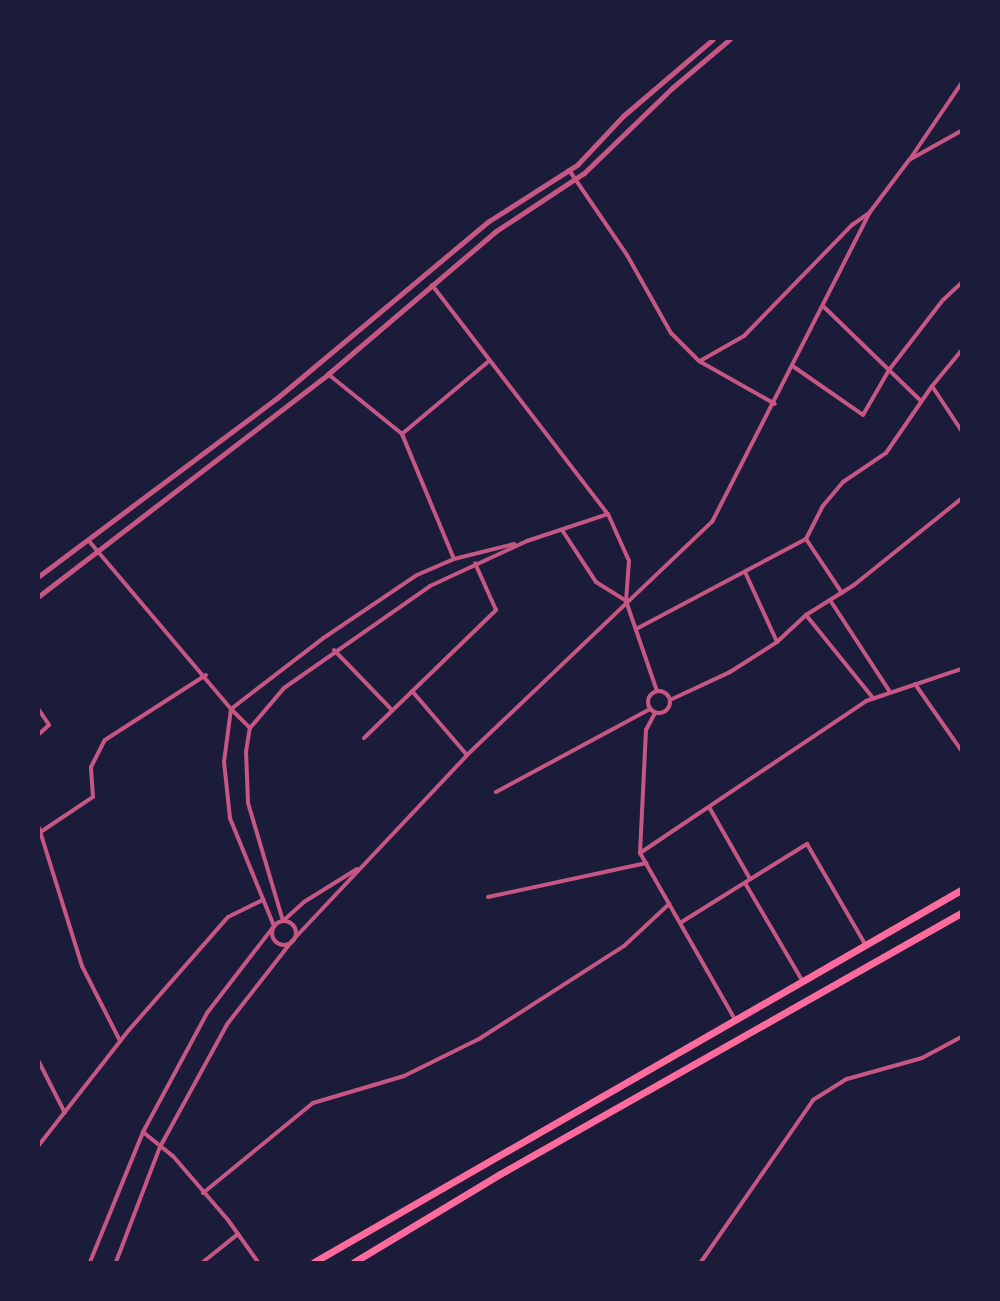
<!DOCTYPE html>
<html>
<head>
<meta charset="utf-8">
<style>
	body { margin:0 }
	#map { position:relative; width:1000px; height:1301px; overflow:hidden; background:#1b1b3a; font-family:Jost,sans-serif }
	div>[style] { position:absolute }
	.minor>* { height:4px; margin:-2px; padding:0 2px; transform-origin:2px; border-radius:2px; background:#c65784 }
	.minor>.ring { margin:-2px; padding:0; box-sizing:content-box; background:none; border:4px solid #c65784; border-radius:50% }
	.tertiary>* { height:5px; margin:-2.5px; padding:0 2.5px; transform-origin:2.5px; border-radius:2.5px; background:#c65784 }
	.primary>* { height:7px; margin:-3.5px; padding:0 3.5px; transform-origin:3.5px; border-radius:3.5px; background:#ff6b9d }
	span { translate:-50% -50%; white-space:nowrap; text-align:center; line-height:1.15; -webkit-text-stroke:5px #1b1b3a; paint-order:stroke }
	.frame { position:absolute; inset:0; border:40px solid #1b1b3a; pointer-events:none }
</style>
</head>
<body>
<div id="map">
	<div class="minor">
		<div style="left:910px;top:159px;width:91px;rotate:-55.8deg"></div>
		<div style="left:569px;top:170px;width:103px;rotate:55.7deg"></div>
		<div style="left:627px;top:255px;width:90px;rotate:60.6deg"></div>
		<div style="left:671px;top:333px;width:40px;rotate:45deg"></div>
		<div style="left:699px;top:361px;width:87px;rotate:29.5deg"></div>
		<div style="left:432px;top:285px;width:289px;rotate:52.5deg"></div>
		<div style="left:608px;top:514px;width:51px;rotate:65.9deg"></div>
		<div style="left:629px;top:561px;width:40px;rotate:94.3deg"></div>
		<div style="left:626px;top:601px;width:95px;rotate:71deg"></div>
		<div style="left:824px;top:307px;width:134px;rotate:44.1deg"></div>
		<div style="left:961px;top:351px;width:45px;rotate:129.6deg"></div>
		<div style="left:932px;top:386px;width:53px;rotate:56.6deg"></div>
		<div style="left:700px;top:361px;width:51px;rotate:-29.6deg"></div>
		<div style="left:744px;top:336px;width:155px;rotate:-45.8deg"></div>
		<div style="left:852px;top:225px;width:21px;rotate:-35deg"></div>
		<div style="left:794px;top:367px;width:84px;rotate:34.8deg"></div>
		<div style="left:863px;top:415px;width:52px;rotate:-60deg"></div>
		<div style="left:889px;top:370px;width:88px;rotate:-52.4deg"></div>
		<div style="left:943px;top:300px;width:25px;rotate:-43deg"></div>
		<div style="left:328px;top:374px;width:95px;rotate:39deg"></div>
		<div style="left:562px;top:530px;width:62px;rotate:56.8deg"></div>
		<div style="left:596px;top:582px;width:36px;rotate:32deg"></div>
		<div style="left:806px;top:539px;width:36px;rotate:-63deg"></div>
		<div style="left:822px;top:507px;width:33px;rotate:-50deg"></div>
		<div style="left:843px;top:482px;width:52px;rotate:-34deg"></div>
		<div style="left:886px;top:453px;width:81px;rotate:-55.5deg"></div>
		<div style="left:89px;top:541px;width:220px;rotate:49.8deg"></div>
		<div style="left:231px;top:709px;width:118px;rotate:-37.5deg"></div>
		<div style="left:325px;top:637px;width:111px;rotate:-34deg"></div>
		<div style="left:417px;top:575px;width:40px;rotate:-23.4deg"></div>
		<div style="left:454px;top:559px;width:62px;rotate:-14deg"></div>
		<div style="left:454px;top:559px;width:135px;rotate:-112.6deg"></div>
		<div style="left:402px;top:434px;width:114px;rotate:-40deg"></div>
		<div style="left:745px;top:572px;width:77px;rotate:65.4deg"></div>
		<div style="left:830px;top:600px;width:110px;rotate:56.9deg"></div>
		<div style="left:806px;top:615px;width:107px;rotate:51.1deg"></div>
		<div style="left:638px;top:628px;width:190px;rotate:-27.9deg"></div>
		<div style="left:806px;top:539px;width:65px;rotate:56.3deg"></div>
		<div style="left:334px;top:650px;width:83px;rotate:46deg"></div>
		<div style="left:915px;top:684px;width:80px;rotate:55.1deg"></div>
		<div style="left:412px;top:691px;width:84px;rotate:49.3deg"></div>
		<div class="ring" style="left:648px;top:691px;width:18px;height:18px"></div>
		<div style="left:670px;top:700px;width:66px;rotate:-25deg"></div>
		<div style="left:730px;top:672px;width:56px;rotate:-32.6deg"></div>
		<div style="left:777px;top:642px;width:40px;rotate:-43deg"></div>
		<div style="left:806px;top:615px;width:57px;rotate:-32deg"></div>
		<div style="left:854px;top:585px;width:137px;rotate:-38.8deg"></div>
		<div style="left:231px;top:709px;width:27px;rotate:45deg"></div>
		<div style="left:39px;top:710px;width:18px;rotate:56deg"></div>
		<div style="left:49px;top:725px;width:13px;rotate:138deg"></div>
		<div style="left:655px;top:713px;width:19px;rotate:118deg"></div>
		<div style="left:646px;top:730px;width:123px;rotate:92.8deg"></div>
		<div style="left:640px;top:853px;width:190px;rotate:60.3deg"></div>
		<div style="left:364px;top:738px;width:184px;rotate:-44.1deg"></div>
		<div style="left:496px;top:610px;width:51px;rotate:-114.1deg"></div>
		<div style="left:496px;top:792px;width:175px;rotate:-28.3deg"></div>
		<div style="left:709px;top:807px;width:83px;rotate:60.3deg"></div>
		<div style="left:39px;top:828px;width:145px;rotate:72.7deg"></div>
		<div style="left:82px;top:966px;width:84px;rotate:63.1deg"></div>
		<div style="left:39px;top:833px;width:65px;rotate:-33.7deg"></div>
		<div style="left:93px;top:797px;width:30px;rotate:-94deg"></div>
		<div style="left:91px;top:767px;width:30px;rotate:-63deg"></div>
		<div style="left:105px;top:740px;width:120px;rotate:-32.8deg"></div>
		<div style="left:640px;top:853px;width:272px;rotate:-33.9deg"></div>
		<div style="left:866px;top:701px;width:100px;rotate:-18.6deg"></div>
		<div style="left:357px;top:869px;width:62px;rotate:148.1deg"></div>
		<div style="left:304px;top:902px;width:28px;rotate:138deg"></div>
		<div style="left:283px;top:921px;width:123px;rotate:-106.5deg"></div>
		<div style="left:248px;top:803px;width:51px;rotate:-92.2deg"></div>
		<div style="left:246px;top:752px;width:24px;rotate:-81deg"></div>
		<div style="left:250px;top:728px;width:52px;rotate:-49.6deg"></div>
		<div style="left:284px;top:688px;width:178px;rotate:-34.9deg"></div>
		<div style="left:430px;top:586px;width:107px;rotate:-24.9deg"></div>
		<div style="left:527px;top:541px;width:85px;rotate:-18.4deg"></div>
		<div style="left:745px;top:883px;width:113px;rotate:59.6deg"></div>
		<div style="left:488px;top:897px;width:162px;rotate:-12.1deg"></div>
		<div class="ring" style="left:272px;top:921px;width:20px;height:20px"></div>
		<div style="left:680px;top:923px;width:150px;rotate:-31.9deg"></div>
		<div style="left:807px;top:844px;width:116px;rotate:59.9deg"></div>
		<div style="left:39px;top:1062px;width:57px;rotate:63deg"></div>
		<div style="left:143px;top:1132px;width:38px;rotate:39deg"></div>
		<div style="left:173px;top:1156px;width:84px;rotate:49.3deg"></div>
		<div style="left:228px;top:1220px;width:52px;rotate:54.5deg"></div>
		<div style="left:39px;top:1145px;width:146px;rotate:-52deg"></div>
		<div style="left:129px;top:1030px;width:150px;rotate:-48.8deg"></div>
		<div style="left:228px;top:917px;width:39px;rotate:-26deg"></div>
		<div style="left:203px;top:1193px;width:142px;rotate:-39.3deg"></div>
		<div style="left:313px;top:1103px;width:95px;rotate:-16.5deg"></div>
		<div style="left:404px;top:1076px;width:84px;rotate:-26.3deg"></div>
		<div style="left:479px;top:1039px;width:172px;rotate:-32.7deg"></div>
		<div style="left:624px;top:946px;width:62px;rotate:-43deg"></div>
		<div style="left:90px;top:1262px;width:140px;rotate:-67.8deg"></div>
		<div style="left:143px;top:1132px;width:135px;rotate:-61.7deg"></div>
		<div style="left:207px;top:1013px;width:110px;rotate:-52.4deg"></div>
		<div style="left:274px;top:926px;width:117px;rotate:-112.2deg"></div>
		<div style="left:230px;top:818px;width:56px;rotate:-96.1deg"></div>
		<div style="left:224px;top:762px;width:53px;rotate:-82.5deg"></div>
		<div style="left:116px;top:1262px;width:123px;rotate:-69.1deg"></div>
		<div style="left:160px;top:1147px;width:141px;rotate:-61.3deg"></div>
		<div style="left:228px;top:1023px;width:104px;rotate:-52deg"></div>
		<div style="left:292px;top:941px;width:255px;rotate:-46.7deg"></div>
		<div style="left:467px;top:755px;width:338px;rotate:-43.6deg"></div>
		<div style="left:712px;top:522px;width:348px;rotate:-63deg"></div>
		<div style="left:870px;top:212px;width:65px;rotate:-53.1deg"></div>
		<div style="left:909px;top:160px;width:60px;rotate:-29.1deg"></div>
		<div style="left:203px;top:1262px;width:45px;rotate:-38.7deg"></div>
		<div style="left:701px;top:1262px;width:197px;rotate:-55.3deg"></div>
		<div style="left:813px;top:1100px;width:40px;rotate:-32deg"></div>
		<div style="left:847px;top:1079px;width:78px;rotate:-15.6deg"></div>
		<div style="left:922px;top:1058px;width:44px;rotate:-28.3deg"></div>
	</div>
	<div class="tertiary">
		<div style="left:39px;top:576px;width:297px;rotate:-36.8deg"></div>
		<div style="left:277px;top:398px;width:276px;rotate:-39.9deg"></div>
		<div style="left:489px;top:221px;width:104px;rotate:-32.5deg"></div>
		<div style="left:577px;top:165px;width:67px;rotate:-46.8deg"></div>
		<div style="left:623px;top:116px;width:118px;rotate:-40.5deg"></div>
		<div style="left:39px;top:596px;width:364px;rotate:-37.5deg"></div>
		<div style="left:328px;top:374px;width:221px;rotate:-40.4deg"></div>
		<div style="left:496px;top:231px;width:105px;rotate:-33.4deg"></div>
		<div style="left:584px;top:173px;width:122px;rotate:-44deg"></div>
		<div style="left:672px;top:88px;width:76px;rotate:-40.2deg"></div>
	</div>
	<div class="primary">
		<div style="left:314px;top:1262px;width:746px;rotate:-29.9deg"></div>
		<div style="left:354px;top:1262px;width:170px;rotate:-31.1deg"></div>
		<div style="left:500px;top:1174px;width:530px;rotate:-29.52deg"></div>
	</div>
	<div class="frame"></div>
</div>
</body>
</html>
